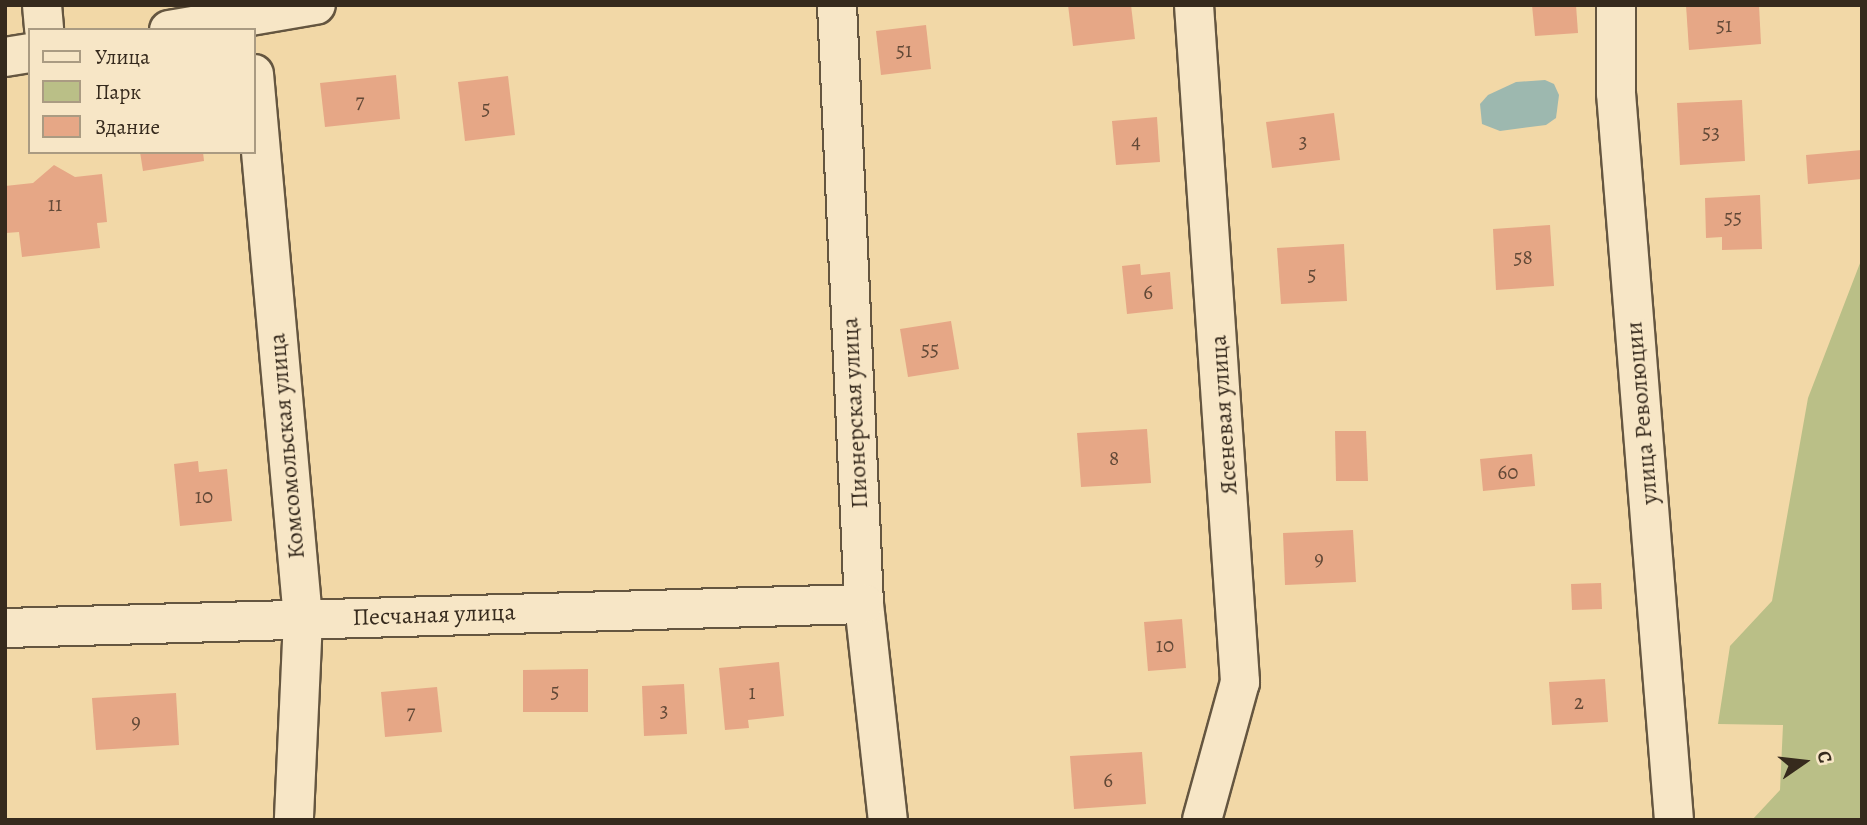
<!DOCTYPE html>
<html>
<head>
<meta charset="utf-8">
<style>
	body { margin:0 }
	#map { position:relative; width:1867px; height:825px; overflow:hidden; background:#f2d8a7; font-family:Alegreya,serif }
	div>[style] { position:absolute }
	.green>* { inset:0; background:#babf87 }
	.water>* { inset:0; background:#9db8af }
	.building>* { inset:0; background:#e6a786 }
	.roads { filter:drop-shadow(2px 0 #655640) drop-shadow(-2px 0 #655640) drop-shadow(0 2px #655640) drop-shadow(0 -2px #655640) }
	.minor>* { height:38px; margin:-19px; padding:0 19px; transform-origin:19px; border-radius:19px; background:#f7e6c6 }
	span { translate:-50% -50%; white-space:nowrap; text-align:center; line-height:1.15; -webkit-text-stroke:5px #f7e6c6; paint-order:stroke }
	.number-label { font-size:21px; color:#624937 }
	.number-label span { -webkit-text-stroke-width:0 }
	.street-label { font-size:24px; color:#362a1d }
	.frame { position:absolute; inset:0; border:7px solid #362a1d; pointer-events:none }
	.legend { position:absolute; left:28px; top:28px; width:228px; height:126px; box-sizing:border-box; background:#f7e6c6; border:2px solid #aa9b82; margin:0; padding:9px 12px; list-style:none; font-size:21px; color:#362a1d }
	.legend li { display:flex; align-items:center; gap:14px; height:35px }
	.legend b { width:35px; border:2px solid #aa9b82 }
	.north { position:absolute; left:1769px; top:727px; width:70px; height:70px; -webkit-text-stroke:5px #f7e6c6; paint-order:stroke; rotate:76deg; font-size:19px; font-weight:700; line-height:28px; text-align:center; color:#362a1d }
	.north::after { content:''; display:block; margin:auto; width:24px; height:32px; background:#362a1d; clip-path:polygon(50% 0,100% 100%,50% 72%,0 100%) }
</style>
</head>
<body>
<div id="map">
	<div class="green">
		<div style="clip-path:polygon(1862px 258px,1862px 820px,1752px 820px,1780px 790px,1783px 725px,1718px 724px,1730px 646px,1772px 601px,1808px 398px)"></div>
	</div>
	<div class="water">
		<div style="clip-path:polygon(1545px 80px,1554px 84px,1559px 95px,1556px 118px,1546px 125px,1500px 131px,1482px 124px,1480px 104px,1488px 95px,1516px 82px)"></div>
	</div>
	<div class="building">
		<div style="clip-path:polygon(1068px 5px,1131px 5px,1135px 39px,1073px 46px)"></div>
		<div style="clip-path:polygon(1532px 5px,1576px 5px,1578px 33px,1535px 36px)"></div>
		<div style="clip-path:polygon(1686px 5px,1759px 5px,1761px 44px,1689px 50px)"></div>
		<div style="clip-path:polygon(926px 25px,931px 69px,881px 75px,876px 31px)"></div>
		<div style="clip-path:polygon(396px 75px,400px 119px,325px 127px,320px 83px)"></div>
		<div style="clip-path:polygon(508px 76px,515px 135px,465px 141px,458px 82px)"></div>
		<div style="clip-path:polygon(1742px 100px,1745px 161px,1680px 165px,1677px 103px)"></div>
		<div style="clip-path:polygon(1334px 113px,1340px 160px,1272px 168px,1266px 122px)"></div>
		<div style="clip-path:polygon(1157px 117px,1160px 162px,1116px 165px,1112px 121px)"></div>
		<div style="clip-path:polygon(1862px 150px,1862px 179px,1808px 184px,1806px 155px)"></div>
		<div style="clip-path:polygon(140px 152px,203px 152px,204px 161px,143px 171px)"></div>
		<div style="clip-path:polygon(54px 165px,75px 177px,102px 174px,107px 222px,97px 223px,100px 248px,22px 257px,19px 232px,6px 233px,5px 186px,33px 183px)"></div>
		<div style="clip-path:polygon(1760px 195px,1762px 249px,1722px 250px,1722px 237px,1706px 238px,1705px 198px)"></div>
		<div style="clip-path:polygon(1550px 225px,1554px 286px,1496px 290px,1493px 229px)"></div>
		<div style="clip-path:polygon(1344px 244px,1347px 301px,1281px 304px,1277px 248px)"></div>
		<div style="clip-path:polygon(1140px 264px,1141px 275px,1170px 272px,1173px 309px,1127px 314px,1122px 266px)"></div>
		<div style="clip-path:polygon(951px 321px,959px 369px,908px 377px,900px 329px)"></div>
		<div style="clip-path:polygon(1147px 429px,1151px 483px,1081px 487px,1077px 433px)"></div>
		<div style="clip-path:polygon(1335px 431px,1366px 431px,1368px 481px,1336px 481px)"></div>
		<div style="clip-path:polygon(1532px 454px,1535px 486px,1483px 491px,1480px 459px)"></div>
		<div style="clip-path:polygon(198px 461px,199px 472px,227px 469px,232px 521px,180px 526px,174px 464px)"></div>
		<div style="clip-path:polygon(1353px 530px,1356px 582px,1285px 585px,1283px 533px)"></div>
		<div style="clip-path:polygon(1601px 583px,1602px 609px,1572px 610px,1571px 584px)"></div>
		<div style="clip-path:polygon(1182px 619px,1186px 668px,1148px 671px,1144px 622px)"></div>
		<div style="clip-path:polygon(779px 662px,784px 716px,748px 720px,749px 728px,725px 730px,719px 668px)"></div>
		<div style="clip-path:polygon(588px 669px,588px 712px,523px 712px,523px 670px)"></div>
		<div style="clip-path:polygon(1605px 679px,1608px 722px,1552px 725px,1549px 682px)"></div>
		<div style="clip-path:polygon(684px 684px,687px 734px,644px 736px,642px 686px)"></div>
		<div style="clip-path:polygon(437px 687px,442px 732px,385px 737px,381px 692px)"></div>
		<div style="clip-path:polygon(176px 693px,179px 745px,96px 750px,92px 698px)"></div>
		<div style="clip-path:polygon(1142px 752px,1146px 804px,1074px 809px,1070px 756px)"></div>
	</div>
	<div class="roads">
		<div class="minor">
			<div style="left:42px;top:5px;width:25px;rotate:85deg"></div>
			<div style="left:837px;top:5px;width:600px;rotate:87.42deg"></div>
			<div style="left:864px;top:604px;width:217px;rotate:83.7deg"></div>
			<div style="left:1194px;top:5px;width:679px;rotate:86.11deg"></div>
			<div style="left:1240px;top:682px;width:143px;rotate:105.4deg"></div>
			<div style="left:1616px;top:5px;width:88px;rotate:90deg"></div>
			<div style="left:1616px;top:93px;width:729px;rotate:85.44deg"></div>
			<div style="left:169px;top:30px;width:149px;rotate:-9.7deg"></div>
			<div style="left:5px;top:57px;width:25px;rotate:-9deg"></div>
			<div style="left:254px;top:74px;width:547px;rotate:84.86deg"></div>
			<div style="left:303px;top:619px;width:201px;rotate:92.6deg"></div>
			<div style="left:5px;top:628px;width:859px;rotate:-1.6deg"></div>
		</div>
	</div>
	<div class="number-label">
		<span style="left:1724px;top:25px">51</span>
		<span style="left:904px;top:50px">51</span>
		<span style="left:360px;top:101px">7</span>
		<span style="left:486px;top:108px">5</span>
		<span style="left:1711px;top:132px">53</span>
		<span style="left:1136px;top:141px">4</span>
		<span style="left:1303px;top:141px">3</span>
		<span style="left:55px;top:204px">11</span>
		<span style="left:1733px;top:217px">55</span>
		<span style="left:1523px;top:257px">58</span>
		<span style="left:1312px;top:274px">5</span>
		<span style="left:1148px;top:292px">6</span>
		<span style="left:930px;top:349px">55</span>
		<span style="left:1114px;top:458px">8</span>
		<span style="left:1508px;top:472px">60</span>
		<span style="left:204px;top:496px">10</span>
		<span style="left:1319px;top:558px">9</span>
		<span style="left:1165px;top:645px">10</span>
		<span style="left:555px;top:691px">5</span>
		<span style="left:752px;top:692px">1</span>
		<span style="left:1579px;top:702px">2</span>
		<span style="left:664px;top:710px">3</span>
		<span style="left:411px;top:712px">7</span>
		<span style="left:136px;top:721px">9</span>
		<span style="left:1108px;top:780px">6</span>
	</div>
	<div class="street-label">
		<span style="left:855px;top:413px;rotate:-93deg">Пионерская улица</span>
		<span style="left:1642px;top:413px;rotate:-95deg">улица Революции</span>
		<span style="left:1224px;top:415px;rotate:-94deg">Ясеневая улица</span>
		<span style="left:287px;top:446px;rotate:-95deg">Комсомольская улица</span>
		<span style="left:434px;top:615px;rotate:-2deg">Песчаная улица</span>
	</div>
	<div class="frame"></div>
	<ul class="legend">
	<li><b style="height:9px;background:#f7e6c6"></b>Улица</li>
	<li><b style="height:19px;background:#babf87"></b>Парк</li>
	<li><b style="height:19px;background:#e6a786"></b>Здание</li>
	</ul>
	<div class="north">С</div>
</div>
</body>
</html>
